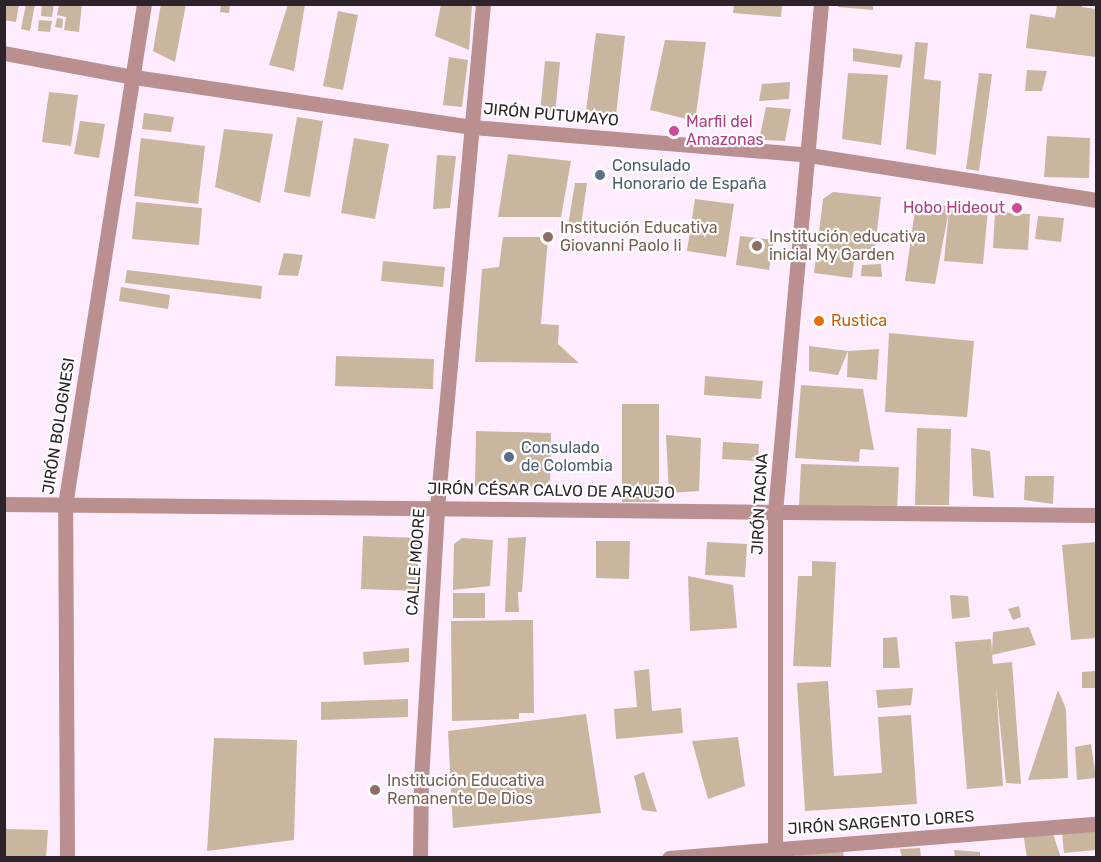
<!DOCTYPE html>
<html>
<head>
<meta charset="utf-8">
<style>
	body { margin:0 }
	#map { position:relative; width:1101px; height:862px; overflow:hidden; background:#ffecfe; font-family:Rubik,sans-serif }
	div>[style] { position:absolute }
	.building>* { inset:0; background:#cab59f }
	.minor>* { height:15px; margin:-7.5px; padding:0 7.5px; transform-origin:7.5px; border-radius:7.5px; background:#ba8f8f }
	.dots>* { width:16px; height:16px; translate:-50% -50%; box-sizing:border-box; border:3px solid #fff; border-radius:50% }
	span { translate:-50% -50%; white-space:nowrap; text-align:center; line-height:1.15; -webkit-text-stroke:4.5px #fff; paint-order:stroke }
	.street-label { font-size:16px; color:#2c232b }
	.hotel-label { font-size:16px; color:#b23c85 }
	.left { translate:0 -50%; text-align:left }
	.right { translate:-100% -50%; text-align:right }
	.service-label { font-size:16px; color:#4e5e75 }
	.education-label { font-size:16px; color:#785e54 }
	.food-label { font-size:16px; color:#c56008 }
	.frame { position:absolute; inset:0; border:6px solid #2c232b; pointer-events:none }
</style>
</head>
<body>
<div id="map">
	<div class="building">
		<div style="clip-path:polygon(6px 4px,19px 4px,16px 22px,4px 20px)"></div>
		<div style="clip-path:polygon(26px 4px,35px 4px,30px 31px,21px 29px)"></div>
		<div style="clip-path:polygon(42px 4px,54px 4px,52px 17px,41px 16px)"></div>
		<div style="clip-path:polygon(59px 4px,82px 4px,79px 32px,64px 30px,66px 17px,57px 15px)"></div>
		<div style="clip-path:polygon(161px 4px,186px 4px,175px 62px,153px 51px)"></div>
		<div style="clip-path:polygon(221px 4px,230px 4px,229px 13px,220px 12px)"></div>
		<div style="clip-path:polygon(288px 4px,305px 4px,294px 71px,269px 65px)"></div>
		<div style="clip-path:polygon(441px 4px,472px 4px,469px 50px,435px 36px)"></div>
		<div style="clip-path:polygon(734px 4px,782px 4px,781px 17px,733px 13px)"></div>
		<div style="clip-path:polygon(838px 4px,873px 4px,873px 10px,838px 7px)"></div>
		<div style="clip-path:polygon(1057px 4px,1082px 4px,1082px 7px,1096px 9px,1096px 57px,1026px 48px,1030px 14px,1055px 18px)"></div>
		<div style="clip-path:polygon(338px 11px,358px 15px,343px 90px,323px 86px)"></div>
		<div style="clip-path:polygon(57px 18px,63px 19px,62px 28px,55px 27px)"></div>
		<div style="clip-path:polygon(39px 20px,52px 21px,50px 32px,38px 31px)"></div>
		<div style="clip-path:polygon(596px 33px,625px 36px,616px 115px,586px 111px)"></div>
		<div style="clip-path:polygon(665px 40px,706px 42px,695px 121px,650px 110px)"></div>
		<div style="clip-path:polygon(915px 42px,928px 43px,924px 79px,941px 81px,936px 155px,906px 149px)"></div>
		<div style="clip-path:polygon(853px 48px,903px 55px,900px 68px,853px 61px)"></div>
		<div style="clip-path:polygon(449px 57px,468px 60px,462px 107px,443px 105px)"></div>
		<div style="clip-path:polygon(545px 61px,560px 62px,555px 114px,540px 113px)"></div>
		<div style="clip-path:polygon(1027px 70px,1047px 71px,1042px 91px,1025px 91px)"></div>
		<div style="clip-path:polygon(848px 73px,888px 75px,881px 145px,842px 139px)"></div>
		<div style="clip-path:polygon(979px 73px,992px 74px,979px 171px,966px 169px)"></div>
		<div style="clip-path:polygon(790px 82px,789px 99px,759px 101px,762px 84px)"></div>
		<div style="clip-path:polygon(49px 92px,78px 95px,71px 146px,42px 142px)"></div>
		<div style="clip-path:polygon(766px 107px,791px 109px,785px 141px,759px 140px)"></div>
		<div style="clip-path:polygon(144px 113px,174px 117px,171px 132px,142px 129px)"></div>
		<div style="clip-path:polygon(297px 117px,323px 121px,310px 197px,284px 192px)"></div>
		<div style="clip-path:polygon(80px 121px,105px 124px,99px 158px,74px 154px)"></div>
		<div style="clip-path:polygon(224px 129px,273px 134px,260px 203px,215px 187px)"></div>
		<div style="clip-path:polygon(1047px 136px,1090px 138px,1089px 178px,1044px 177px)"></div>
		<div style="clip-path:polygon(141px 138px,205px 146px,198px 204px,134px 196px)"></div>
		<div style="clip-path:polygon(354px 138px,389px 144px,375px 219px,341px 213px)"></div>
		<div style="clip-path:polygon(508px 154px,571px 161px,561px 217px,498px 217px)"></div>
		<div style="clip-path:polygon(437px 155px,456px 156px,450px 208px,433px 209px)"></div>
		<div style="clip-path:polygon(575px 183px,587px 183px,580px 233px,567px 232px)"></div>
		<div style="clip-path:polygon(833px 192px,881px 197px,874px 256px,855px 254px,852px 278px,814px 273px,823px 199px)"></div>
		<div style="clip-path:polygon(695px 199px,734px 204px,726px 257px,687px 251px)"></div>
		<div style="clip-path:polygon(136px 202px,202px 208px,199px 245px,132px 239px)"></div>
		<div style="clip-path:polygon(916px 203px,988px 210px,983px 264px,944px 261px,949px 210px,935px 284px,905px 281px)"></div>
		<div style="clip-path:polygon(995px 212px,1030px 214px,1028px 250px,993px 248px)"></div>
		<div style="clip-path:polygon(1038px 216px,1064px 218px,1061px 242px,1035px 239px)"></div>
		<div style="clip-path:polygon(740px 236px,774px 240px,769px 270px,736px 265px)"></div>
		<div style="clip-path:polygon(503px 237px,548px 237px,541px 324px,559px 325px,558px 344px,579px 363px,475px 362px,482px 269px,499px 267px)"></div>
		<div style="clip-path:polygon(284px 253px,303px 255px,298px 276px,278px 275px)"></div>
		<div style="clip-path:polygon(383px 261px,445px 267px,443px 287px,381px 281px)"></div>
		<div style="clip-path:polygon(881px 264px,882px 277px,861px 276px,862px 265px)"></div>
		<div style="clip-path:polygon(127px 270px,262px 286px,261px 299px,125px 283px)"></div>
		<div style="clip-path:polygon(121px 287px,170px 295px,168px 309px,119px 301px)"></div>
		<div style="clip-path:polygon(889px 333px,974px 341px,967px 417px,885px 412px)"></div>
		<div style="clip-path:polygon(809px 346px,848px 351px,838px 375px,809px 371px)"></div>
		<div style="clip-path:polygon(879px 349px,877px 380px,847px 377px,848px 351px)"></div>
		<div style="clip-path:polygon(336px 356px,434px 359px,433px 389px,335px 386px)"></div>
		<div style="clip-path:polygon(705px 376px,763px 381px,761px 399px,704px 395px)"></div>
		<div style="clip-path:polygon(801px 385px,863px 389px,874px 450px,860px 449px,859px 462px,795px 458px)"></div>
		<div style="clip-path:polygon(622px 404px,659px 404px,659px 502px,622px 502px)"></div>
		<div style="clip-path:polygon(917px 428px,951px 429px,949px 505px,915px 505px)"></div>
		<div style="clip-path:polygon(476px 431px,551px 433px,550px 487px,475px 486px)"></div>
		<div style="clip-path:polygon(666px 435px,701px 438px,699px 491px,669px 493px)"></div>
		<div style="clip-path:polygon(723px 442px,759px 444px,758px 461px,722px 459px)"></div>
		<div style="clip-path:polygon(971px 448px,990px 451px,994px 498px,973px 496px)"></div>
		<div style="clip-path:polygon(801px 464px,899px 467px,897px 510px,799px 507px)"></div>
		<div style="clip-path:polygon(1025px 476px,1054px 476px,1053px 504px,1024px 500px)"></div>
		<div style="clip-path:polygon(363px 536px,419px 538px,417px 591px,361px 589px)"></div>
		<div style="clip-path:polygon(526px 537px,522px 592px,518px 592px,519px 612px,505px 612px,508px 538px)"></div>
		<div style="clip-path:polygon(462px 538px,493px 540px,490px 586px,453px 590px,454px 544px)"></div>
		<div style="clip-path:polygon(596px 541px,630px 541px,629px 579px,596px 578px)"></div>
		<div style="clip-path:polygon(707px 542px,747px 544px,745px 577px,705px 575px)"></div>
		<div style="clip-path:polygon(1096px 542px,1096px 638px,1071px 640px,1062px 545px)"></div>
		<div style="clip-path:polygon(812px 561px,836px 562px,831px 667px,793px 666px,798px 576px,812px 576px)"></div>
		<div style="clip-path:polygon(688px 576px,733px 585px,737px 628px,690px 631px)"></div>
		<div style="clip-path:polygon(453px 593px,485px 593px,485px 618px,453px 618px)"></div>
		<div style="clip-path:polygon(950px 595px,968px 596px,970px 617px,952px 619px)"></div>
		<div style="clip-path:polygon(1019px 606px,1021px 617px,1013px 620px,1008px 609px)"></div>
		<div style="clip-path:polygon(533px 620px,534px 713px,519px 713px,519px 719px,452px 721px,451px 621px)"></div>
		<div style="clip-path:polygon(1029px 627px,1036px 645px,992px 655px,993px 664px,1012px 662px,1021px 784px,1006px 783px,996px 686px,1003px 786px,967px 789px,955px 642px,991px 639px,992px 651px,993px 632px)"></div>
		<div style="clip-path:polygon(897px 637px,900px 668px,883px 668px,883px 638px)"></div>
		<div style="clip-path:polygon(409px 648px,409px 662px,364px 665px,363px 652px)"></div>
		<div style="clip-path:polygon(649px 669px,652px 711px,681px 708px,683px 733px,616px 739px,614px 709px,637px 707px,634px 671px)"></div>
		<div style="clip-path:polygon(1096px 671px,1096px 688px,1082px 688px,1082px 672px)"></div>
		<div style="clip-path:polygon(828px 681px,834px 776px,882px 773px,878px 717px,911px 715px,917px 804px,805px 811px,797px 683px)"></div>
		<div style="clip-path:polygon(913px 688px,911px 705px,878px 708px,876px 690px)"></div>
		<div style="clip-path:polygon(1058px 690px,1066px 709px,1068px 778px,1028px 780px)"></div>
		<div style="clip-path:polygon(408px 699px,408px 717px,321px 720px,321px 702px)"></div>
		<div style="clip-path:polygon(586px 714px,601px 813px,453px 828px,448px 731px)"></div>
		<div style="clip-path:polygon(738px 737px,745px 786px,708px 799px,692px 741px)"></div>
		<div style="clip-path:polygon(214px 738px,297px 740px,294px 840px,207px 851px)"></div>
		<div style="clip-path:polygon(1091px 744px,1096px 778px,1077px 780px,1075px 747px)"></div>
		<div style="clip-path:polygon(644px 772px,657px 812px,642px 810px,634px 776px)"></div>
		<div style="clip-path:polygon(4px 829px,48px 830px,46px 858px,4px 858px)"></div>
		<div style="clip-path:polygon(1096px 830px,1096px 850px,1064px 853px,1062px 833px)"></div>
		<div style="clip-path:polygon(1052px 831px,1061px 858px,1027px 858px,1023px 832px)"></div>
		<div style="clip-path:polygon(920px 848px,921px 858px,902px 858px,900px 849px)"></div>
		<div style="clip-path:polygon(843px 849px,844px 858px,797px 858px,797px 853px)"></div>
		<div style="clip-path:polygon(954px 850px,980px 852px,980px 858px,955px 858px)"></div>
	</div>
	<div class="minor">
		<div style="left:4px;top:53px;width:132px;rotate:10.5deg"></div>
		<div style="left:134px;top:77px;width:342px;rotate:8.4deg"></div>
		<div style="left:472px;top:127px;width:338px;rotate:4.7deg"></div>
		<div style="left:809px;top:155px;width:291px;rotate:8.9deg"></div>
		<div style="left:4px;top:504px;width:1092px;rotate:0.58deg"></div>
		<div style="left:67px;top:858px;width:353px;rotate:-90.3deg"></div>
		<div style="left:65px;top:505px;width:507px;rotate:-81.04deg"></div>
		<div style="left:420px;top:858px;width:79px;rotate:-89.3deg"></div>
		<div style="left:421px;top:779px;width:271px;rotate:-86.6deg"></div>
		<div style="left:437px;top:508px;width:506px;rotate:-84.79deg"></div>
		<div style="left:669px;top:858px;width:428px;rotate:-4.6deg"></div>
		<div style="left:775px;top:858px;width:346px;rotate:-90deg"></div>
		<div style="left:775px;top:512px;width:510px;rotate:-84.83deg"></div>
	</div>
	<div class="dots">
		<div style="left:674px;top:131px;background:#d1479c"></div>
		<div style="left:600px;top:175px;background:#5c6f8a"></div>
		<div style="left:1017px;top:208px;background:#d1479c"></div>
		<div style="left:548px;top:237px;background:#8d6e63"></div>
		<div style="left:757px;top:246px;background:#8d6e63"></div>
		<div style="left:819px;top:321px;background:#e8710a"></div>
		<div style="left:509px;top:457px;background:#5c6f8a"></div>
		<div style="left:375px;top:790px;background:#8d6e63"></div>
	</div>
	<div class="street-label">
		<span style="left:551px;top:115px;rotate:5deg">JIRÓN PUTUMAYO</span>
		<span style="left:59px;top:426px;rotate:-81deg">JIRÓN BOLOGNESI</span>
		<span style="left:551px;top:491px;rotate:1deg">JIRÓN CÉSAR CALVO DE ARAUJO</span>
		<span style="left:760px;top:504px;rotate:-87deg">JIRÓN TACNA</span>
		<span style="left:416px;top:562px;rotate:-86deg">CALLE MOORE</span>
		<span style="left:881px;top:823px;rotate:-4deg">JIRÓN SARGENTO LORES</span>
	</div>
	<div class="hotel-label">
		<span class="left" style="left:686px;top:131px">Marfil del<br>Amazonas</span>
		<span class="right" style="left:1005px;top:208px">Hobo Hideout</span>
	</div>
	<div class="service-label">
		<span class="left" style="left:612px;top:175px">Consulado<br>Honorario de España</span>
		<span class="left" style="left:521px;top:457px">Consulado<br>de Colombia</span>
	</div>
	<div class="education-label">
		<span class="left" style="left:560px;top:237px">Institución Educativa<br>Giovanni Paolo Ii</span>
		<span class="left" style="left:769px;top:246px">Institución educativa<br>inicial My Garden</span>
		<span class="left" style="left:387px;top:790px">Institución Educativa<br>Remanente De Dios</span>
	</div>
	<div class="food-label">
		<span class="left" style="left:831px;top:321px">Rustica</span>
	</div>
	<div class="frame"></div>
</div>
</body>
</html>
